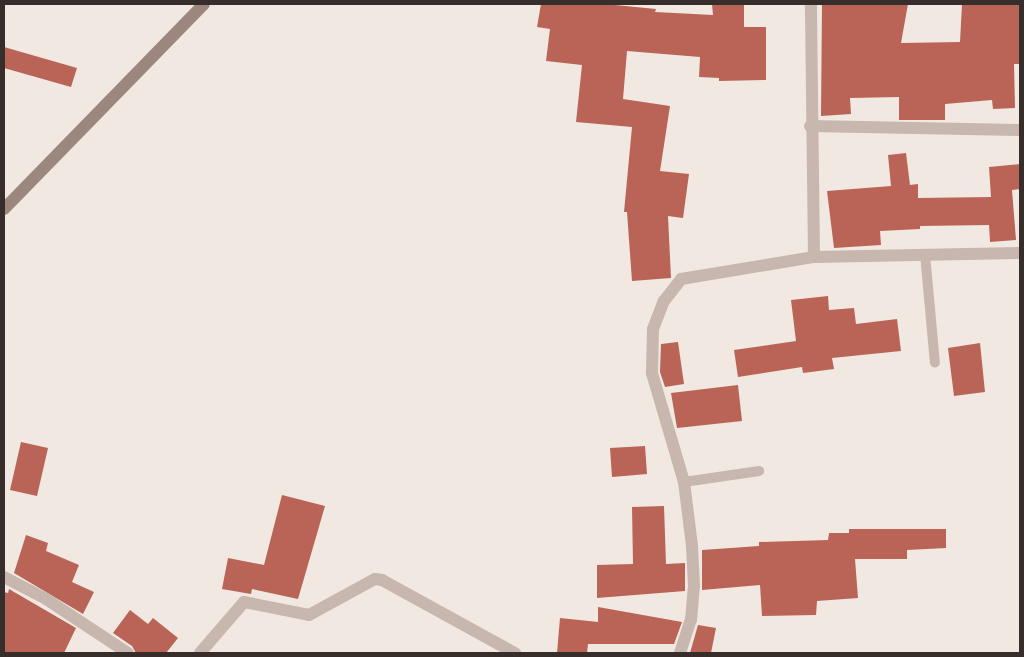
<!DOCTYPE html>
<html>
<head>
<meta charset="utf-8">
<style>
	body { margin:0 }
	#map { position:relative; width:1024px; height:657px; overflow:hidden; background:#f1e8e1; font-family:Poppins,sans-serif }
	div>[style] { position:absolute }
	.building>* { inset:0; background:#b96456 }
	.lane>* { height:10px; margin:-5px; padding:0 5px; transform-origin:5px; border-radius:5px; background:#c8b7ae }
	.street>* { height:12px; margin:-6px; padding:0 6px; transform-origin:6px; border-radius:6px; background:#c8b7ae }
	.secondary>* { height:12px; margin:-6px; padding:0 6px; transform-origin:6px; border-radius:6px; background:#9c877f }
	span { translate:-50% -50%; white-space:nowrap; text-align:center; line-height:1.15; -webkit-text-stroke:5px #f9f2ed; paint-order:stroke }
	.frame { position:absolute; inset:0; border:5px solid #372e2b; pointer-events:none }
</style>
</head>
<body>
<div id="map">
	<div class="building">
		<div style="clip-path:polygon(541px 4px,605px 4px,656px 9px,655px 12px,713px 15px,712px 4px,744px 4px,744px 27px,766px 27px,766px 80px,719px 81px,719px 78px,699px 77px,700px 57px,627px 51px,623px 99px,670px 106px,660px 171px,689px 174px,683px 218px,668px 216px,671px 278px,632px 281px,627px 212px,624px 212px,632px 127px,576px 122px,582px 65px,546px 61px,550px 29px,537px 27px)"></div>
		<div style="clip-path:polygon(822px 4px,908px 4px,901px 43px,960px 42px,962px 4px,1020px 4px,1020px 64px,1014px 64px,1015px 108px,993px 109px,992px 100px,945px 104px,945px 120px,899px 120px,899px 97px,850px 98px,851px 114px,821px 116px)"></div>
		<div style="clip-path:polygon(4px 47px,77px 68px,71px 87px,4px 68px)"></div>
		<div style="clip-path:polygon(906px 153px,910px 185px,918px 184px,918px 198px,991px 197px,989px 167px,1020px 164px,1020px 189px,1012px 190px,1016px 240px,990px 242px,989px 225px,920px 226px,920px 229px,880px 231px,881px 245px,834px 248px,827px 191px,891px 186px,888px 155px)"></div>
		<div style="clip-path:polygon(828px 296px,829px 310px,854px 308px,856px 324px,897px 319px,901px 351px,832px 358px,834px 369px,803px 373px,802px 367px,738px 377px,734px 350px,796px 341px,791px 300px)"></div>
		<div style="clip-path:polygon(678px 342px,684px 384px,665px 387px,660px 372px,661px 344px)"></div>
		<div style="clip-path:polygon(980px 343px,985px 392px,954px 396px,948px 348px)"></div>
		<div style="clip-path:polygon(738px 385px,742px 421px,677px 428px,671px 393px)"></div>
		<div style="clip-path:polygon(21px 442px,48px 448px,37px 496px,10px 490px)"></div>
		<div style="clip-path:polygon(645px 446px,647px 474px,612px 477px,610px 448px)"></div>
		<div style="clip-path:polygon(282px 495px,325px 506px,298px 599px,252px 589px,251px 594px,222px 589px,228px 558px,264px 565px)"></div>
		<div style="clip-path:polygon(664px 506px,666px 564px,685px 563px,685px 591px,597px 598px,597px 565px,633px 564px,632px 507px)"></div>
		<div style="clip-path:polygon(849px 529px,946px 529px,946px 548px,907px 550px,907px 559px,855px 559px,858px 598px,817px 601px,816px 615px,762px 616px,760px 585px,702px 590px,702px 550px,759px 546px,759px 542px,828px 540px,829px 533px,849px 533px)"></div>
		<div style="clip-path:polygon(26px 535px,48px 543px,46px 551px,79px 565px,72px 582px,94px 592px,83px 614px,14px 573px)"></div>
		<div style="clip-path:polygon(9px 589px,76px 628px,64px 653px,4px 653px,4px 592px,8px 593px)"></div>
		<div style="clip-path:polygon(598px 607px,682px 622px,674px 644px,588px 644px,587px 653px,557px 653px,560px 618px,598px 622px)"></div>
		<div style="clip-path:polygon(130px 610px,148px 624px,153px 618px,178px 638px,166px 653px,136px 653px,132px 646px,113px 633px)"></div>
		<div style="clip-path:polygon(698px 625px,716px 628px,711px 653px,690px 653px)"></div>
	</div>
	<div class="lane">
		<div style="left:925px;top:254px;width:109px;rotate:84.8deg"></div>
		<div style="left:684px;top:482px;width:76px;rotate:-8.3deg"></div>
	</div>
	<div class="street">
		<div style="left:810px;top:126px;width:210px;rotate:1.1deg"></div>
		<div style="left:814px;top:257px;width:206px;rotate:-1.1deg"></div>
		<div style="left:4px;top:577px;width:47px;rotate:27.6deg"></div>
		<div style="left:46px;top:599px;width:98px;rotate:33.4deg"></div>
		<div style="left:200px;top:653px;width:67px;rotate:-49.2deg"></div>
		<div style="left:244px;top:602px;width:66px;rotate:11.3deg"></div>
		<div style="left:309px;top:615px;width:75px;rotate:-28.6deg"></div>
		<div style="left:375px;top:579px;width:7px;rotate:8deg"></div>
		<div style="left:382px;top:580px;width:152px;rotate:28.8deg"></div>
		<div style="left:680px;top:653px;width:35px;rotate:-72deg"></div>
		<div style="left:691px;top:620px;width:34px;rotate:-85deg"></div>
		<div style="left:694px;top:586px;width:40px;rotate:-92.9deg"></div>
		<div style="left:692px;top:546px;width:64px;rotate:-97.1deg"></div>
		<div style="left:684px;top:482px;width:114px;rotate:-106.4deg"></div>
		<div style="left:652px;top:373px;width:44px;rotate:-88.7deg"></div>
		<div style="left:653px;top:329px;width:30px;rotate:-69deg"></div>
		<div style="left:664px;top:301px;width:28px;rotate:-52deg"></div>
		<div style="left:681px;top:279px;width:135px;rotate:-9.4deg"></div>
		<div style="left:814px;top:257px;width:253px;rotate:-90.7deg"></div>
	</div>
	<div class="secondary">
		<div style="left:4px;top:209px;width:286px;rotate:-45.7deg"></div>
	</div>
	<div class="frame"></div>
</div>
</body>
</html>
